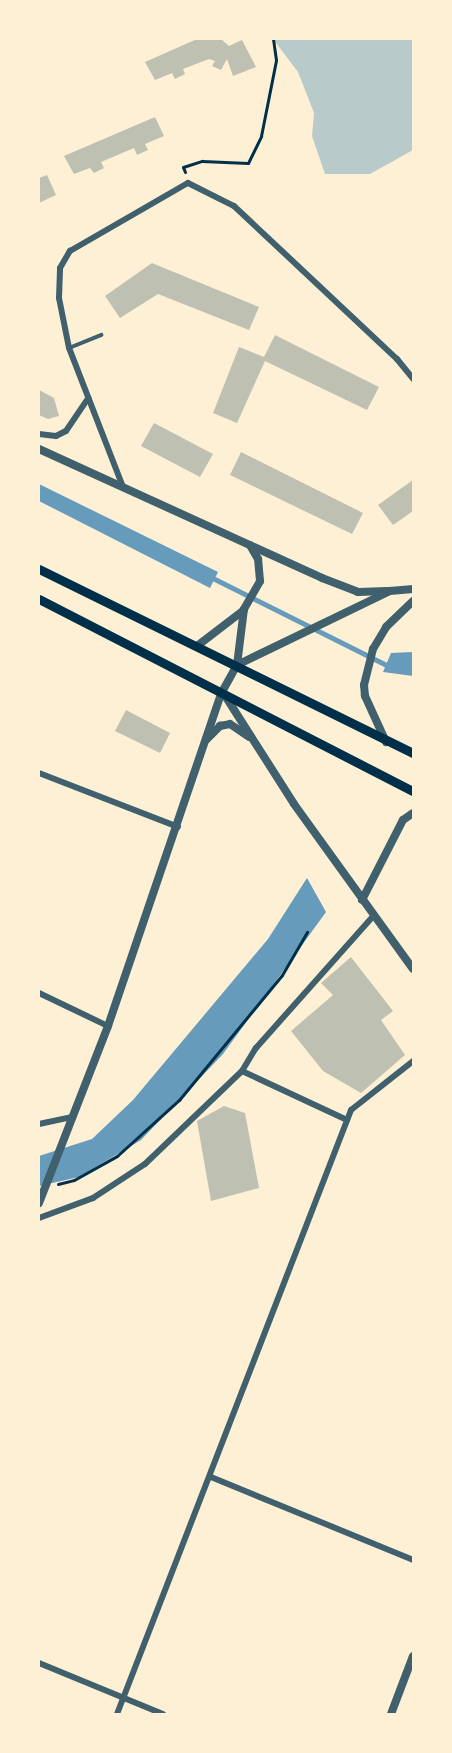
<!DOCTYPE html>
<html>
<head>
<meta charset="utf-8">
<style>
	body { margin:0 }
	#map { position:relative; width:452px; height:1753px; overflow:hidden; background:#fdf0d5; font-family:Literata,serif }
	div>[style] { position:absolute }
	.green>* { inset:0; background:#b9caca }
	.water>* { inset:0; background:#669bbc }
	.stream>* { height:4.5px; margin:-2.25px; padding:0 2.25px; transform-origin:2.25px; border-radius:2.25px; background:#669bbc }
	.building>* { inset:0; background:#bec0b2 }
	.path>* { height:3px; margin:-1.5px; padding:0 1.5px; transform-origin:1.5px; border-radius:1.5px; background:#003049 }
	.service>* { height:4px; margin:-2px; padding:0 2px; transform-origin:2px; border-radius:2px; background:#3f606c }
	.minor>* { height:6px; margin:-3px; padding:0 3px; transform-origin:3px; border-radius:3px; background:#3f606c }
	.tertiary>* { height:8px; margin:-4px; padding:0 4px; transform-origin:4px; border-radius:4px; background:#3f606c }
	.secondary>* { height:9px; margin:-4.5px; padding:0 4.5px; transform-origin:4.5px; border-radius:4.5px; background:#003049 }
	span { translate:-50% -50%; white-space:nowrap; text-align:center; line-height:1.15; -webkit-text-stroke:6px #fdf0d5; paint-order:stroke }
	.frame { position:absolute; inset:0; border:40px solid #fdf0d5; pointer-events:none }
</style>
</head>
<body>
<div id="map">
	<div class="green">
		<div style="clip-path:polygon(273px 39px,413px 39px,413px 150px,370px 174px,325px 174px,312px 136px,314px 113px,298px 72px)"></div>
	</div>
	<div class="water">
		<div style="clip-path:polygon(39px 484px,218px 572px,210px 588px,39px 501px)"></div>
		<div style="clip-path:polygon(413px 652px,413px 676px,383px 672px,391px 653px)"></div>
		<div style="clip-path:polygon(307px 878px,326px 912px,223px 1054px,141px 1140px,79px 1177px,39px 1186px,39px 1156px,92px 1139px,133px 1100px,268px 939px)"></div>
	</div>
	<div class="stream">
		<div style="left:209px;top:576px;width:201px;rotate:26.6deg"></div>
	</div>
	<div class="building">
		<div style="clip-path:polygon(197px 39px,221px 39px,229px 46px,242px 40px,256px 67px,233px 76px,227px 59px,221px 70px,212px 66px,215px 61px,209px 59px,183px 69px,185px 74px,175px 79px,172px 73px,155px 80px,145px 62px)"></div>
		<div style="clip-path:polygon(155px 117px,164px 136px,145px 144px,148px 150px,137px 155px,134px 148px,101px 162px,104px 168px,94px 173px,90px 168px,74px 174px,64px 156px)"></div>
		<div style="clip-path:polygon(47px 175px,56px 195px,39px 203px,39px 178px)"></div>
		<div style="clip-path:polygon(152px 263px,259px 307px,249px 330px,158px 294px,120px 318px,105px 296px)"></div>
		<div style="clip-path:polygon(275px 335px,379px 387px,367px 410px,265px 361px,237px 423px,213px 413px,239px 347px,264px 357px)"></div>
		<div style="clip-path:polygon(39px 390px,54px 398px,59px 416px,48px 419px,39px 415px)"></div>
		<div style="clip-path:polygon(154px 423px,213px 454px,200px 477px,141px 446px)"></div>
		<div style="clip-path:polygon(241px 452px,363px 513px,352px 534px,230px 475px)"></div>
		<div style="clip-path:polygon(413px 480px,413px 511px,393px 525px,378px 505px)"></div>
		<div style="clip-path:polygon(126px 710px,170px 733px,160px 753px,115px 731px)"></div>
		<div style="clip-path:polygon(351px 957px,393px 1011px,381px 1020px,405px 1055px,361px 1093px,323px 1071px,291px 1031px,333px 995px,321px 983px)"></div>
		<div style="clip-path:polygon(224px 1106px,245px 1113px,259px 1188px,211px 1201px,197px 1121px)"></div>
	</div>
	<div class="path">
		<div style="left:185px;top:172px;width:5px;rotate:-112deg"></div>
		<div style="left:183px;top:167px;width:20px;rotate:-18deg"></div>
		<div style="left:202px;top:161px;width:46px;rotate:2.5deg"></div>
		<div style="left:248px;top:163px;width:30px;rotate:-64deg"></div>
		<div style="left:261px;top:136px;width:77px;rotate:-78.8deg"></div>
		<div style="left:276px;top:60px;width:21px;rotate:-98deg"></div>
		<div style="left:58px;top:1184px;width:16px;rotate:-14deg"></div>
		<div style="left:74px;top:1180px;width:49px;rotate:-29.2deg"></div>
		<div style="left:117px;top:1156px;width:84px;rotate:-42.1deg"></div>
		<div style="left:179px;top:1100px;width:162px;rotate:-50.5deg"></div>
		<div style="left:282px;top:975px;width:50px;rotate:-59.8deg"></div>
	</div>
	<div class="service">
		<div style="left:69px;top:348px;width:35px;rotate:-22deg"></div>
	</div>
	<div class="minor">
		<div style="left:39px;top:434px;width:17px;rotate:7deg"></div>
		<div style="left:56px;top:436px;width:11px;rotate:-27deg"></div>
		<div style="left:66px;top:431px;width:40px;rotate:-56deg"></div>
		<div style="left:123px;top:487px;width:149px;rotate:-111.2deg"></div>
		<div style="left:69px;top:348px;width:51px;rotate:-101.3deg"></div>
		<div style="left:59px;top:298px;width:30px;rotate:-88deg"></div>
		<div style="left:60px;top:268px;width:20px;rotate:-60deg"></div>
		<div style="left:70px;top:251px;width:136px;rotate:-30deg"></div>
		<div style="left:188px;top:183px;width:51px;rotate:26.6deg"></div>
		<div style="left:234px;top:206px;width:224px;rotate:43.2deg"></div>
		<div style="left:397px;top:359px;width:26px;rotate:51deg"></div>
		<div style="left:39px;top:773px;width:149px;rotate:21.2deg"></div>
		<div style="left:39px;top:993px;width:76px;rotate:25.6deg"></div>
		<div style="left:242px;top:1071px;width:116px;rotate:25deg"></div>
		<div style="left:39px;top:1124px;width:33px;rotate:-12deg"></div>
		<div style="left:39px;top:1218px;width:58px;rotate:-20.3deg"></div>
		<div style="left:93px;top:1198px;width:62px;rotate:-33.2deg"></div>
		<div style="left:145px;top:1164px;width:134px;rotate:-43.8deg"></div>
		<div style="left:242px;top:1071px;width:27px;rotate:-59deg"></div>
		<div style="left:256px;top:1048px;width:176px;rotate:-48.4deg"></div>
		<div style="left:211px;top:1477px;width:218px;rotate:22.3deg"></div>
		<div style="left:39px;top:1663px;width:134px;rotate:22.4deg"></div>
		<div style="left:117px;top:1714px;width:648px;rotate:-68.82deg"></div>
		<div style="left:351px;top:1110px;width:79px;rotate:-38.3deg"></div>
	</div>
	<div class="tertiary">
		<div style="left:39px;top:449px;width:311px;rotate:24.5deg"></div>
		<div style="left:322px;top:578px;width:39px;rotate:21deg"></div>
		<div style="left:358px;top:592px;width:29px;rotate:-2deg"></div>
		<div style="left:197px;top:646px;width:59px;rotate:-37.5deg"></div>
		<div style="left:237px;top:665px;width:56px;rotate:-82.9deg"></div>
		<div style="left:244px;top:609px;width:32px;rotate:-60deg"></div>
		<div style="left:260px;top:581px;width:22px;rotate:-95deg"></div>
		<div style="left:258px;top:559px;width:16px;rotate:-120deg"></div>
		<div style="left:224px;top:694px;width:130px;rotate:57.5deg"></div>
		<div style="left:294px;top:804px;width:203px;rotate:54.2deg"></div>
		<div style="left:206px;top:740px;width:20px;rotate:-45deg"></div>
		<div style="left:220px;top:726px;width:10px;rotate:-11deg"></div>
		<div style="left:230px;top:724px;width:23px;rotate:34deg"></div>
		<div style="left:386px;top:742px;width:51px;rotate:-114.5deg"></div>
		<div style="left:365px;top:696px;width:11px;rotate:-95deg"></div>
		<div style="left:364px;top:685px;width:37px;rotate:-76deg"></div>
		<div style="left:373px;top:649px;width:26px;rotate:-59deg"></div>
		<div style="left:386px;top:627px;width:37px;rotate:-44deg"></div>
		<div style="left:362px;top:900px;width:90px;rotate:-62.9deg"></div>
		<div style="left:403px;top:820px;width:12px;rotate:-35deg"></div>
		<div style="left:39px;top:1203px;width:190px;rotate:-68.7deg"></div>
		<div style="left:108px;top:1026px;width:353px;rotate:-71.2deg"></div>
		<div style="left:222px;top:692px;width:31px;rotate:-61deg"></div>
		<div style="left:237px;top:665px;width:170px;rotate:-25.8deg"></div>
		<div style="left:390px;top:591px;width:23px;rotate:-5deg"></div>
		<div style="left:391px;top:1714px;width:62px;rotate:-69.2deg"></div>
	</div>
	<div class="secondary">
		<div style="left:39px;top:569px;width:417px;rotate:26.2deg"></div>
		<div style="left:39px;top:599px;width:420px;rotate:27.2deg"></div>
	</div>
	<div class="frame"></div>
</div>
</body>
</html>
